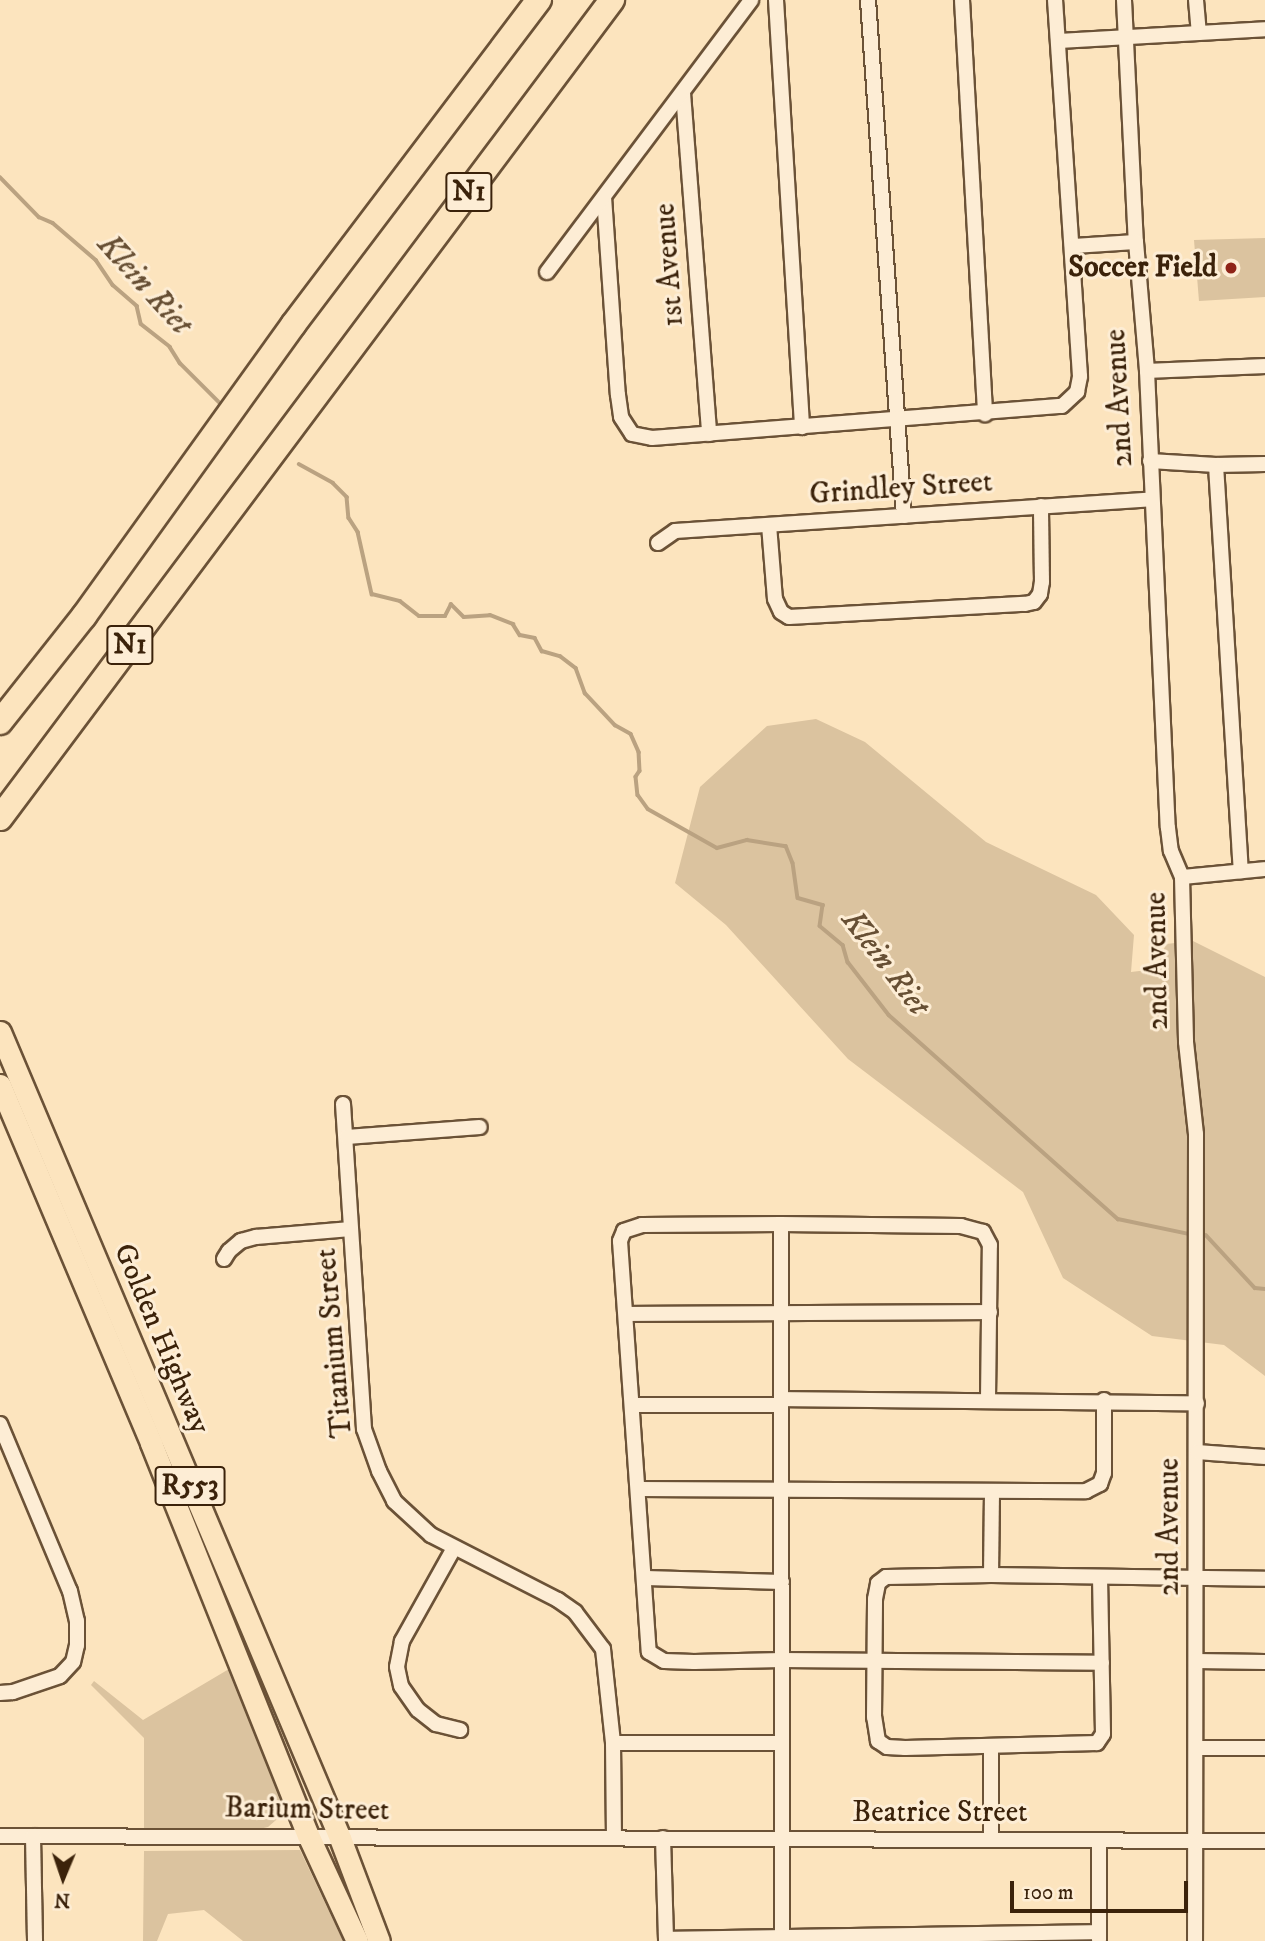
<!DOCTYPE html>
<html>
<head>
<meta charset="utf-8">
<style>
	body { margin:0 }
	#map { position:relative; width:1265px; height:1941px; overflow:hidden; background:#fce4be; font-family:"IM FELL DW Pica",serif }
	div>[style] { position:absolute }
	.green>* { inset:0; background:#dbc39f }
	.stream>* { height:3.5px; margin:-1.75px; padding:0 1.75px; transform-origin:1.75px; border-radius:1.75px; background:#baa281 }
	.roads { filter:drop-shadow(2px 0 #6b5237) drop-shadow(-2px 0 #6b5237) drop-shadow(0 2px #6b5237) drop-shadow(0 -2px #6b5237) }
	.minor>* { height:14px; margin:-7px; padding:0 7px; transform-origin:7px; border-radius:7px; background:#fdedd5 }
	.primary>* { height:21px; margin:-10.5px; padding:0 10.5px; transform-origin:10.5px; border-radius:10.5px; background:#fce4be }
	.motorway>* { height:24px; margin:-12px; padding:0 12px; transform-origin:12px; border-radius:12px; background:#fce4be }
	.dots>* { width:19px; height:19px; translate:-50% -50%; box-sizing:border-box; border:4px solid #fdedd5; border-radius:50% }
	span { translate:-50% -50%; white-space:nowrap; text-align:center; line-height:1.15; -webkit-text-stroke:6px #fdedd5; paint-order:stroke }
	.shield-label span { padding:2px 5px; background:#fdedd5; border:2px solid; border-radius:5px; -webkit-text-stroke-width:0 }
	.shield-label { font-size:28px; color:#3b220a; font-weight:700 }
	.street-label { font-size:30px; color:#3b220a }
	.poi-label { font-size:30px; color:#3b220a; font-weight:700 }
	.right { translate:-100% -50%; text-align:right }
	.water-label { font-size:32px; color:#674f34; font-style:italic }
	.north { position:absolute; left:28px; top:1843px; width:70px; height:70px; -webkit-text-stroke:5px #fdedd5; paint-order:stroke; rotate:182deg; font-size:19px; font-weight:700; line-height:28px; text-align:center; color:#3b220a }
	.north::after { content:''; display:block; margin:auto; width:24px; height:32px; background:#3b220a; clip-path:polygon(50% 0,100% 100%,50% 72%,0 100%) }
	.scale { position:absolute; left:1010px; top:1881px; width:178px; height:32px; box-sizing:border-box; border:4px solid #3b220a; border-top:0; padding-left:9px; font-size:21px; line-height:24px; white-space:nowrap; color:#3b220a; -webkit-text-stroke:5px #fdedd5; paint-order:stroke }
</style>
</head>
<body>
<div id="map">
	<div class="green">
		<div style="clip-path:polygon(1265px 238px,1265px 297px,1199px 301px,1194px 240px)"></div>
		<div style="clip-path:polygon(816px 719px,865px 742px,986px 842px,1096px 895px,1134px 935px,1131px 972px,1156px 969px,1166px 944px,1193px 941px,1265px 977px,1265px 1376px,1224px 1345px,1152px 1336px,1063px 1278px,1023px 1192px,848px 1059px,726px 925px,675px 883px,700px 787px,767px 726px)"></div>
		<div style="clip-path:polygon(229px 1669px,279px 1793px,281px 1808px,276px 1820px,268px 1827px,255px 1830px,144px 1829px,144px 1738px,91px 1685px,94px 1681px,143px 1720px)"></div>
		<div style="clip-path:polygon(300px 1850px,343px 1941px,243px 1941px,204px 1910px,168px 1914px,157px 1941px,143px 1941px,144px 1851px)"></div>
	</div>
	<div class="stream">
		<div style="left:0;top:177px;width:56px;rotate:45.7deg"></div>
		<div style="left:39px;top:217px;width:15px;rotate:23deg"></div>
		<div style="left:53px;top:223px;width:57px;rotate:40.7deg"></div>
		<div style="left:96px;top:260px;width:30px;rotate:56deg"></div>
		<div style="left:113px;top:285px;width:32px;rotate:41deg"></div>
		<div style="left:137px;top:306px;width:18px;rotate:77deg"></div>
		<div style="left:141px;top:324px;width:37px;rotate:38deg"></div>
		<div style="left:170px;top:347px;width:19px;rotate:58deg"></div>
		<div style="left:180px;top:363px;width:55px;rotate:45deg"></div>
		<div style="left:299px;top:464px;width:39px;rotate:29deg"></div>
		<div style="left:333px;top:483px;width:20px;rotate:45deg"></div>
		<div style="left:347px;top:497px;width:21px;rotate:85deg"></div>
		<div style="left:349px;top:518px;width:17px;rotate:57deg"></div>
		<div style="left:358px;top:532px;width:64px;rotate:77.3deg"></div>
		<div style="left:372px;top:594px;width:29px;rotate:14deg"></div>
		<div style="left:400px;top:601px;width:24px;rotate:38deg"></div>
		<div style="left:419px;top:616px;width:26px"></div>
		<div style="left:445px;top:616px;width:13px;rotate:-63deg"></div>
		<div style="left:451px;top:604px;width:18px;rotate:45deg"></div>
		<div style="left:464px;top:617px;width:26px;rotate:-4deg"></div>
		<div style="left:490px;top:615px;width:25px;rotate:21deg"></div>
		<div style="left:513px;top:624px;width:13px;rotate:58deg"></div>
		<div style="left:520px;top:635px;width:15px;rotate:11deg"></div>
		<div style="left:535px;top:638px;width:15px;rotate:62deg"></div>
		<div style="left:542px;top:651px;width:19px;rotate:16deg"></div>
		<div style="left:560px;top:656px;width:20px;rotate:37deg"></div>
		<div style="left:576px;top:668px;width:27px;rotate:70deg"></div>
		<div style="left:585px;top:693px;width:44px;rotate:46.8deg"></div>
		<div style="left:615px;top:725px;width:18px;rotate:29deg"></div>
		<div style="left:631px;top:734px;width:20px;rotate:66deg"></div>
		<div style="left:639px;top:752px;width:19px;rotate:87deg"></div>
		<div style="left:640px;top:771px;width:7px;rotate:124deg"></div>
		<div style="left:636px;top:777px;width:18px;rotate:84deg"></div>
		<div style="left:638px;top:795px;width:17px;rotate:54deg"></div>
		<div style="left:648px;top:809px;width:79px;rotate:29.5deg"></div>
		<div style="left:717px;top:848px;width:31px;rotate:-15deg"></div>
		<div style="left:747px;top:840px;width:39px;rotate:9deg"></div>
		<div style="left:786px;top:846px;width:18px;rotate:68deg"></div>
		<div style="left:793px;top:863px;width:35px;rotate:82deg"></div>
		<div style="left:798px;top:898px;width:26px;rotate:16deg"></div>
		<div style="left:823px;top:905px;width:21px;rotate:98deg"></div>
		<div style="left:820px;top:926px;width:30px;rotate:40deg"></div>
		<div style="left:843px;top:945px;width:18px;rotate:74deg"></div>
		<div style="left:848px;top:962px;width:67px;rotate:52.3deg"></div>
		<div style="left:889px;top:1015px;width:307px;rotate:41.7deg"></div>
		<div style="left:1118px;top:1219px;width:73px;rotate:11.9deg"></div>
		<div style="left:1206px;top:1235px;width:72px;rotate:47.2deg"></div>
		<div style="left:1255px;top:1288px;width:10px;rotate:6deg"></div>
	</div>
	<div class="roads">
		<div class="minor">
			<div style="left:776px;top:0;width:428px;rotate:86.5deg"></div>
			<div style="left:868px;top:0;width:517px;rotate:86.01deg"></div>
			<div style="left:962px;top:0;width:415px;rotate:86.8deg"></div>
			<div style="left:1124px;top:0;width:242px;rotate:87.2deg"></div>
			<div style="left:1136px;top:242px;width:129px;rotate:85.1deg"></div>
			<div style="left:1147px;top:371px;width:457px;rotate:87.4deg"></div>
			<div style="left:1168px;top:828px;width:23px;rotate:83deg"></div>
			<div style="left:1171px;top:851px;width:28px;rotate:67deg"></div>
			<div style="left:1182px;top:877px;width:165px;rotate:88.6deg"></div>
			<div style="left:1186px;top:1042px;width:93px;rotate:83.8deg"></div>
			<div style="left:1196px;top:1134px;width:807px;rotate:90.07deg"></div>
			<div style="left:1196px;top:0;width:33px;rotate:85deg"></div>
			<div style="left:1059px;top:41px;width:206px;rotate:-3.3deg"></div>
			<div style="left:683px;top:93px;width:342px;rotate:85.6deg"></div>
			<div style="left:604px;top:197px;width:198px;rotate:86deg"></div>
			<div style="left:618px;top:395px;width:22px;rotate:82deg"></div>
			<div style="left:621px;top:417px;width:20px;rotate:57deg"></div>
			<div style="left:632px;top:434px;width:20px;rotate:11deg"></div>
			<div style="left:652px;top:438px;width:411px;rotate:-4.5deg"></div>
			<div style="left:1062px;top:406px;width:21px;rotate:-43deg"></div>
			<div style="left:1077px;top:392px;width:16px;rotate:-79deg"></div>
			<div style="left:1080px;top:376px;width:377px;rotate:-93.8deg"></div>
			<div style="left:1073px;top:246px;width:63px;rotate:-3.6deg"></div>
			<div style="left:547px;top:272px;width:340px;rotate:-53.1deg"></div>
			<div style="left:1147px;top:371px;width:118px;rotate:-2.4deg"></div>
			<div style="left:1150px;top:461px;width:66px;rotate:3.5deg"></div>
			<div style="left:1216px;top:465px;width:49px;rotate:-1.2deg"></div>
			<div style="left:1216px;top:465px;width:407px;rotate:86.5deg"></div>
			<div style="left:769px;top:525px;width:74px;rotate:85.4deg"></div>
			<div style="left:775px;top:599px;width:14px;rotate:65deg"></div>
			<div style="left:781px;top:612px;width:9px;rotate:32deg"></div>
			<div style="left:789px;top:617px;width:236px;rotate:-3.2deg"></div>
			<div style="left:1025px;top:604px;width:9px;rotate:-13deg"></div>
			<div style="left:1034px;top:602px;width:10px;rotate:-53deg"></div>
			<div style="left:1040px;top:594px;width:12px;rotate:-81deg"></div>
			<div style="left:1042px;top:582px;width:76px;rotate:-90.8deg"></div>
			<div style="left:658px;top:543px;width:21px;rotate:-35deg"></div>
			<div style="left:675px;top:531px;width:477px;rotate:-3.8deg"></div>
			<div style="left:1182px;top:877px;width:83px;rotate:-5.5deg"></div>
			<div style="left:343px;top:1104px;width:326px;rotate:86.3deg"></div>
			<div style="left:364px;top:1429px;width:45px;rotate:70.3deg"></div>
			<div style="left:379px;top:1471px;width:34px;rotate:63deg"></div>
			<div style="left:394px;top:1501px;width:50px;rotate:42.6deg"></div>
			<div style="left:431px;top:1535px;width:143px;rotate:27.1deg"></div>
			<div style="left:558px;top:1600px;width:21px;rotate:35deg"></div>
			<div style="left:575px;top:1612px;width:46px;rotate:52.9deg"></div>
			<div style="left:603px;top:1649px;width:95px;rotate:83.9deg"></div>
			<div style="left:613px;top:1743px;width:94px;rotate:89.4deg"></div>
			<div style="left:347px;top:1137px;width:133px;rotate:-4.3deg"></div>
			<div style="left:781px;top:1224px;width:717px;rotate:89.92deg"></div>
			<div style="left:224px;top:1259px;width:9px;rotate:-58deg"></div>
			<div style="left:229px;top:1251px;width:16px;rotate:-40deg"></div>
			<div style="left:241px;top:1241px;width:16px;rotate:-15deg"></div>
			<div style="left:256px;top:1237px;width:95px;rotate:-4.8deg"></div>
			<div style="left:627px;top:1314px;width:363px;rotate:-0.3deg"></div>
			<div style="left:781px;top:1399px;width:416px;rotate:0.6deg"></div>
			<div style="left:988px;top:1399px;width:154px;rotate:-89.3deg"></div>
			<div style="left:990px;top:1245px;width:15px;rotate:-118deg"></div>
			<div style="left:983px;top:1232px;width:23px;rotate:-165deg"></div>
			<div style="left:961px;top:1226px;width:180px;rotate:-179.4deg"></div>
			<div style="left:781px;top:1224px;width:139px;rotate:179.6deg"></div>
			<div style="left:642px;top:1225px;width:19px;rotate:162deg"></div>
			<div style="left:624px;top:1231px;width:11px;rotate:112deg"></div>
			<div style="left:620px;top:1241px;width:412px;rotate:86deg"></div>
			<div style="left:649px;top:1652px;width:17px;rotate:31deg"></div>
			<div style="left:664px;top:1661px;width:30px;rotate:2deg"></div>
			<div style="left:694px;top:1662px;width:88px;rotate:-1.3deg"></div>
			<div style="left:782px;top:1660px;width:320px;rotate:0.5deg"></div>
			<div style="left:633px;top:1405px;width:148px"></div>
			<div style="left:0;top:1424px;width:181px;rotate:67.3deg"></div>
			<div style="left:70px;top:1591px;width:31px;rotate:77deg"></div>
			<div style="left:77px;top:1621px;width:24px;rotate:90deg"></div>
			<div style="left:77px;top:1645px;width:17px;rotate:103deg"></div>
			<div style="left:73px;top:1662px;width:19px;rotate:133deg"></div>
			<div style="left:60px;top:1676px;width:50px;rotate:161.2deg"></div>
			<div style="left:13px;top:1692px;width:13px;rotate:176deg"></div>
			<div style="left:1197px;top:1452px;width:68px;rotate:4.2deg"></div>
			<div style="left:638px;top:1489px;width:448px;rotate:0.3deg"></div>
			<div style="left:1086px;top:1491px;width:16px;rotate:-27deg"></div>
			<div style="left:1100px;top:1484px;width:12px;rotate:-70deg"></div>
			<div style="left:1104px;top:1473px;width:73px;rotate:-90deg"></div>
			<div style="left:454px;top:1548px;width:107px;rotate:119.2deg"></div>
			<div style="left:402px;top:1641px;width:26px;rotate:101deg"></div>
			<div style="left:397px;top:1667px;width:19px;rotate:78deg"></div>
			<div style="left:401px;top:1686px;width:29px;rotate:55deg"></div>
			<div style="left:418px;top:1710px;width:23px;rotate:38deg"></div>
			<div style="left:436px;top:1724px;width:25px;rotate:14deg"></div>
			<div style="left:991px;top:1575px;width:83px;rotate:-89.3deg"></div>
			<div style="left:1100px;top:1577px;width:157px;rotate:88.9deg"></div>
			<div style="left:1103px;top:1734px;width:11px;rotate:124deg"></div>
			<div style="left:1097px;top:1743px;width:192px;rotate:178.5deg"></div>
			<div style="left:905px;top:1748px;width:18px;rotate:-177deg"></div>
			<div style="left:887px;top:1747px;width:11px;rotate:-146deg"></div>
			<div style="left:878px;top:1741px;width:24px;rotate:-99deg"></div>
			<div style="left:874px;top:1717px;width:118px;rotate:-89.5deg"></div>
			<div style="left:875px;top:1599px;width:16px;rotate:-79deg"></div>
			<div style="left:878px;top:1583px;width:10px;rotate:-37deg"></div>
			<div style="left:886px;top:1577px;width:105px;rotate:-1.1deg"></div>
			<div style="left:991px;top:1575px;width:274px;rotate:0.8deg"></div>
			<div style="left:646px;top:1578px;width:136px;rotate:1.7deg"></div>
			<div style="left:1196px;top:1661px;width:69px;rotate:0.8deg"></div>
			<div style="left:613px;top:1743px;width:169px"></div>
			<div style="left:1196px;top:1748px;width:69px"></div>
			<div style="left:0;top:1836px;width:1265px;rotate:0.23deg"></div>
			<div style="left:33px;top:1836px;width:105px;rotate:88.9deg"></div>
			<div style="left:663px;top:1838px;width:103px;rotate:88.3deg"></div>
			<div style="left:991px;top:1839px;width:92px;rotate:-90deg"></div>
			<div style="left:666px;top:1939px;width:433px;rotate:-0.9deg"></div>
			<div style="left:1099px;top:1940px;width:100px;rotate:-90deg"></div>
		</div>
		<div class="primary">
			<div style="left:0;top:1032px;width:875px;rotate:67.13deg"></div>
			<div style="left:340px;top:1838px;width:110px;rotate:69.3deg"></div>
			<div style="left:0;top:1085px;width:389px;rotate:67.1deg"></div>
			<div style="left:151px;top:1443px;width:422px;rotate:68.2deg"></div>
			<div style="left:308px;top:1835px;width:117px;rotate:65.2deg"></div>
		</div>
		<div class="motorway">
			<div style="left:0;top:722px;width:135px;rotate:-51.6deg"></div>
			<div style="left:84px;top:616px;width:358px;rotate:-54.3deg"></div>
			<div style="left:293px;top:325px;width:408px;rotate:-52.9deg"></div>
			<div style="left:0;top:818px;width:1022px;rotate:-53.2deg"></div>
		</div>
	</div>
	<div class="dots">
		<div style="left:1231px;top:268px;background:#8f2418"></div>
	</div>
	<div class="shield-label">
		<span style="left:469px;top:192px">N1</span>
		<span style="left:130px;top:645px">N1</span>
		<span style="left:190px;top:1486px">R553</span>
	</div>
	<div class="street-label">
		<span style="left:670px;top:265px;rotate:-94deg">1st Avenue</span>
		<span style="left:1120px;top:398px;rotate:-93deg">2nd Avenue</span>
		<span style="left:901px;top:489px;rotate:-4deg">Grindley Street</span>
		<span style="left:1158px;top:961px;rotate:-91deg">2nd Avenue</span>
		<span style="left:161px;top:1339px;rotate:67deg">Golden Highway</span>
		<span style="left:335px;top:1343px;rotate:-95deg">Titanium Street</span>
		<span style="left:1170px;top:1527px;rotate:-90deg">2nd Avenue</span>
		<span style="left:307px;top:1810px;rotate:1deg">Barium Street</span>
		<span style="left:940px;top:1813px">Beatrice Street</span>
	</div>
	<div class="poi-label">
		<span class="right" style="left:1217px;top:268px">Soccer Field</span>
	</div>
	<div class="water-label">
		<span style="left:144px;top:285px;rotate:48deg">Klein Riet</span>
		<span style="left:885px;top:963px;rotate:53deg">Klein Riet</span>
	</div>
	<div class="north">N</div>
	<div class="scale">100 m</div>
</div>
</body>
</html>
